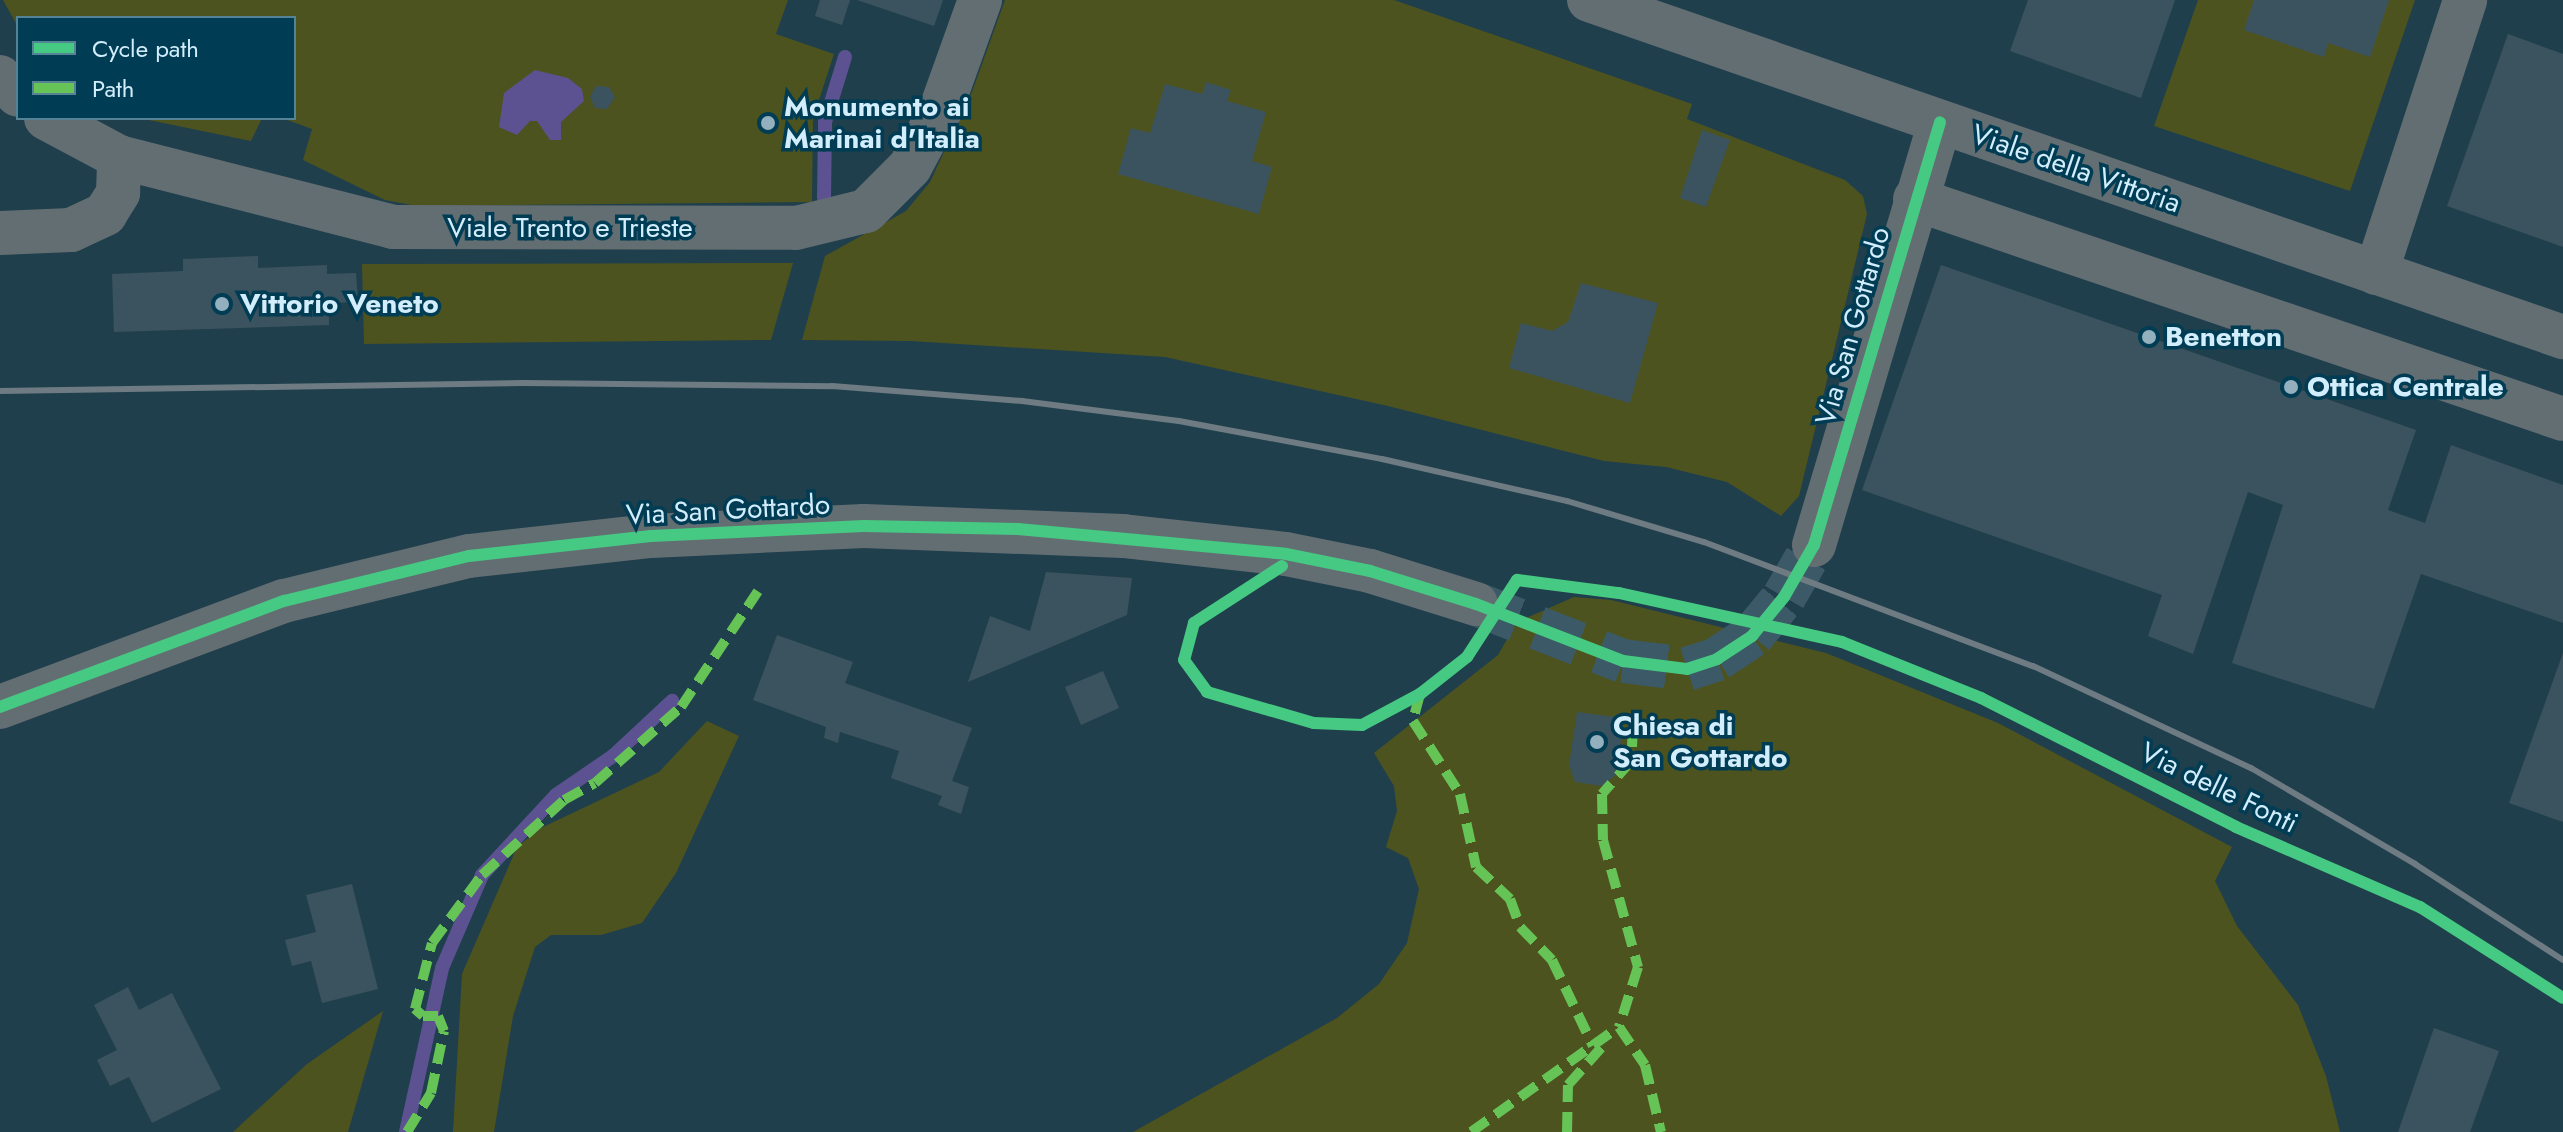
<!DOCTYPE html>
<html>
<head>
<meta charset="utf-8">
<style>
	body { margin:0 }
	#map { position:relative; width:2563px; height:1132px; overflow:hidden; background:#203f4c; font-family:Jost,sans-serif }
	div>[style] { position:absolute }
	.green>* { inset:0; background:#4d531f }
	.water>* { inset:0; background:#5c5291 }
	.stream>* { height:14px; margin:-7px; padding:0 7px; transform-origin:7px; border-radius:7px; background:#5c5291 }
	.building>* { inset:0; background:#3b535e }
	.minor-tunnel>* { height:44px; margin-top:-22px; transform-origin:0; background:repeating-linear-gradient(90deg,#3b5966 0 44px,transparent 0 66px) }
	.minor>* { height:44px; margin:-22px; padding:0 22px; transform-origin:22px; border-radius:22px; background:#636e73 }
	.tertiary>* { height:44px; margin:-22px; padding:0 22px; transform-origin:22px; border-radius:22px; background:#636e73 }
	.rail>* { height:6px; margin:-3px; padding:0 3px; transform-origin:3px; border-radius:3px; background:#6e7b82 }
	.quiet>* { height:10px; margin-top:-5px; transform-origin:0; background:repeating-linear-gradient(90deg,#66c356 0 20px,transparent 0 30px) }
	.cycleway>* { height:12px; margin:-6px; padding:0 6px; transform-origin:6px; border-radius:6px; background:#46c982 }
	.dots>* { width:22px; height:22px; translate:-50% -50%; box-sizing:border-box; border:4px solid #003c53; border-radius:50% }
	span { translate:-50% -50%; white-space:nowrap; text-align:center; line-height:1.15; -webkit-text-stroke:7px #003c53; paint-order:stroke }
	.poi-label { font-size:28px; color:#d2edfb; font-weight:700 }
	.left { translate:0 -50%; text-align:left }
	.street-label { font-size:28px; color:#d2edfb }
	.legend { position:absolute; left:16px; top:16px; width:280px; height:104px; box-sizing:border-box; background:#003c53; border:2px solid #548396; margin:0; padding:10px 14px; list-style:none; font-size:24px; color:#d2edfb }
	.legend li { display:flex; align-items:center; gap:16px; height:40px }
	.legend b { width:40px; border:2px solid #548396 }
</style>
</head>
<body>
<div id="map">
	<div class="green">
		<div style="clip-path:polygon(3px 0,788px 0,776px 34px,834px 54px,813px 118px,812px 202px,417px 206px,385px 200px,303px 160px,312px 129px,282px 118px,294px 118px,294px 18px,18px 18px,18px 27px)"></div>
		<div style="clip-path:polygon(1005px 0,1394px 0,1692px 104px,1687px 119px,1845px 180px,1863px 196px,1867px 214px,1799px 496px,1781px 516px,1727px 482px,1666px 467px,1604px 461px,1388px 406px,1165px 357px,911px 341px,802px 340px,825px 256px,906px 211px,930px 182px,972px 92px)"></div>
		<div style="clip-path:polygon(2198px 0,2415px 0,2350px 191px,2154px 126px)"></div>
		<div style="clip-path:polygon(139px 118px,262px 118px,251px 141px)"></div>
		<div style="clip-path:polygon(793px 263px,771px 340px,364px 344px,362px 264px)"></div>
		<div style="clip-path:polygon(1574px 597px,1611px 600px,1826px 653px,1998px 723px,2232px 847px,2215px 881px,2237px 926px,2298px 1005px,2326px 1076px,2340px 1132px,1133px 1132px,1337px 1018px,1379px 984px,1407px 943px,1419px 889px,1408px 858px,1386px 847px,1397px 811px,1394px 786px,1374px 753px,1498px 655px,1517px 622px)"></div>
		<div style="clip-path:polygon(707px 721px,739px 736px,676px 873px,642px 923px,601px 935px,551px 935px,535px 947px,513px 1016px,494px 1132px,453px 1132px,462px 974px,517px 847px,541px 828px,659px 772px)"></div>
		<div style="clip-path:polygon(383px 1011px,348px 1132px,233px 1132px,307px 1064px)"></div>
	</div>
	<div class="water">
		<div style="clip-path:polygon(535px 70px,568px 78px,582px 89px,584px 101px,561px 122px,561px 140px,550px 140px,537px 121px,530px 121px,517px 135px,499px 127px,504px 93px)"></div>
	</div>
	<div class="stream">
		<div style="left:824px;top:198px;width:76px;rotate:-89.2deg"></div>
		<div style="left:825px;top:122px;width:68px;rotate:-72.9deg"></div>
		<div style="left:406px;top:1132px;width:168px;rotate:-77.6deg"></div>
		<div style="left:442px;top:968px;width:101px;rotate:-66.7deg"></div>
		<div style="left:482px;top:875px;width:109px;rotate:-47.2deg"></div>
		<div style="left:556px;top:795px;width:69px;rotate:-34.4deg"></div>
		<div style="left:613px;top:756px;width:81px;rotate:-43deg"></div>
	</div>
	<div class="building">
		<div style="clip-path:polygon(820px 0,850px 0,842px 25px,815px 16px)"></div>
		<div style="clip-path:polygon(857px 0,943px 0,934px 26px)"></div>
		<div style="clip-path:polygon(2028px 0,2175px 0,2141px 98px,2010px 51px)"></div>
		<div style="clip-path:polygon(2254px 0,2389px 0,2370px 57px,2328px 43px,2324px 57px,2244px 30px)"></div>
		<div style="clip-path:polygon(2508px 34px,2563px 54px,2563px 247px,2447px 206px)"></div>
		<div style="clip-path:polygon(1206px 82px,1231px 90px,1227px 101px,1266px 112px,1252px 161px,1272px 167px,1259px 214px,1118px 174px,1131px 128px,1150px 133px,1165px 84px,1202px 94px)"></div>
		<div style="clip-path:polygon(596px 86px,609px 87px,615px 97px,607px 109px,595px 108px,590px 97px)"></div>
		<div style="clip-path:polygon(1702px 130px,1730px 140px,1706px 207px,1680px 198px)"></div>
		<div style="clip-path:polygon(258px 256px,258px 268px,327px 265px,327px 274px,356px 273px,358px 302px,329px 303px,329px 325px,114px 332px,112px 274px,183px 271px,183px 259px)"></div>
		<div style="clip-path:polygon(1941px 265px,2416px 430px,2388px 510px,2425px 523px,2451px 445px,2563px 485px,2563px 623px,2421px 574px,2374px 709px,2232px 663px,2283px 505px,2248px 492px,2193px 654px,2148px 636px,2162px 595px,1862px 490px)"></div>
		<div style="clip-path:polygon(1581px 283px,1658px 303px,1630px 403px,1509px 368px,1521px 323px,1552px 331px,1568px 322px)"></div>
		<div style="clip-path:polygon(1046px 572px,1132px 578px,1127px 615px,968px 682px,990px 616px,1030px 631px)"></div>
		<div style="clip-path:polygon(777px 635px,853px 662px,845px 683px,972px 728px,952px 781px,969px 787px,961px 814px,938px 805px,942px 796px,891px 778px,899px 751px,840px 732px,838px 743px,824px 738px,826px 727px,753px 700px)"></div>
		<div style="clip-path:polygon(2563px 653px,2563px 822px,2509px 803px)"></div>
		<div style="clip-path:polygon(1103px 671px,1119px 708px,1081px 725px,1065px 687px)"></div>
		<div style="clip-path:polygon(1577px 712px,1623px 718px,1618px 773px,1602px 786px,1575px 782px,1569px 765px)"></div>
		<div style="clip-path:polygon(352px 884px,378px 989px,322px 1003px,311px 961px,292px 966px,285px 940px,316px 932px,306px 895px)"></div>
		<div style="clip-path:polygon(128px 987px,139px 1010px,172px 993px,221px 1089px,152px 1123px,129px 1077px,110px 1086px,97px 1060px,117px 1050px,94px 1005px)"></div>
		<div style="clip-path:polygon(2434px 1028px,2499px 1051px,2470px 1132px,2398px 1132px)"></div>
	</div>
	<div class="minor-tunnel">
		<div style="left:1476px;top:604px;width:158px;rotate:21.2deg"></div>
		<div style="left:1623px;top:661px;width:64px;rotate:7.1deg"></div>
		<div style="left:1687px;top:669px;width:32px;rotate:-18deg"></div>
		<div style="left:1717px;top:659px;width:42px;rotate:-33.3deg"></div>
		<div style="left:1752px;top:636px;width:50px;rotate:-50.6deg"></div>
		<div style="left:1784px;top:597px;width:60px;rotate:-60deg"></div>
	</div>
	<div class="minor">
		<div style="left:0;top:77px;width:25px;rotate:45deg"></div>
		<div style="left:46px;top:118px;width:83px;rotate:28.1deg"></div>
		<div style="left:119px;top:157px;width:283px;rotate:14.3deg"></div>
		<div style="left:393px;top:227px;width:403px;rotate:0.1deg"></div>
		<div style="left:796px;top:228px;width:72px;rotate:-13.7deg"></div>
		<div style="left:866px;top:211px;width:62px;rotate:-45deg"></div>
		<div style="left:910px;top:167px;width:66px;rotate:-61.9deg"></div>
		<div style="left:941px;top:109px;width:116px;rotate:-70.3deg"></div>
		<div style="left:1915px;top:199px;width:684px;rotate:18.75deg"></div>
		<div style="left:0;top:233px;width:71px;rotate:-2.4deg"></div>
		<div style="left:71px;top:230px;width:38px;rotate:-25deg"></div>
		<div style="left:105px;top:214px;width:25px;rotate:-58deg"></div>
		<div style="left:118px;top:193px;width:36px;rotate:-88deg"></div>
		<div style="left:2376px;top:273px;width:287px;rotate:-71.9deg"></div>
		<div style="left:1814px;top:545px;width:441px;rotate:-73.4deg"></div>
		<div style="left:0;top:707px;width:303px;rotate:-20.5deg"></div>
		<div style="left:284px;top:601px;width:190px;rotate:-13.7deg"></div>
		<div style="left:469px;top:556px;width:183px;rotate:-6.3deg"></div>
		<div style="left:651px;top:536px;width:213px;rotate:-2.7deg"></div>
		<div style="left:864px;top:526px;width:259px;rotate:2.2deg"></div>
		<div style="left:1123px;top:536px;width:164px;rotate:6.3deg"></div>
		<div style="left:1286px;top:554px;width:86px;rotate:11.4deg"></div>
		<div style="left:1370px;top:571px;width:111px;rotate:17.3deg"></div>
	</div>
	<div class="tertiary">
		<div style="left:1589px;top:0;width:1031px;rotate:19.09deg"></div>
	</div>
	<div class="rail">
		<div style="left:0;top:391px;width:524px;rotate:-0.87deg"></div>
		<div style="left:524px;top:383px;width:308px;rotate:0.6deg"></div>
		<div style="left:832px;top:386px;width:191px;rotate:4.5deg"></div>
		<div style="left:1022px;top:401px;width:158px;rotate:7.3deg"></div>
		<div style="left:1179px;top:421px;width:207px;rotate:10.6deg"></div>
		<div style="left:1382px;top:459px;width:190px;rotate:12.8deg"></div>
		<div style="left:1567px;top:501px;width:143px;rotate:16.7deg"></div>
		<div style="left:1704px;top:542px;width:352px;rotate:20.7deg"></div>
		<div style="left:2033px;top:666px;width:241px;rotate:25.1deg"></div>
		<div style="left:2251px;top:768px;width:190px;rotate:30.3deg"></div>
		<div style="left:2415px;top:864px;width:176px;rotate:33deg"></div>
	</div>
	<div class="quiet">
		<div style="left:1420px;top:694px;width:28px;rotate:105deg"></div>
		<div style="left:1413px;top:721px;width:87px;rotate:57.2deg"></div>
		<div style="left:1460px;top:794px;width:75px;rotate:77.6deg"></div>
		<div style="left:1476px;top:867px;width:47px;rotate:43.3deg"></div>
		<div style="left:1510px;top:899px;width:30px;rotate:70deg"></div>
		<div style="left:1520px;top:927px;width:46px;rotate:45.9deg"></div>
		<div style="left:1552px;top:960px;width:95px;rotate:64.5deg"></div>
		<div style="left:1640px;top:720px;width:10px;rotate:135deg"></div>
		<div style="left:1633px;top:727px;width:34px;rotate:93deg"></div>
		<div style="left:1631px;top:761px;width:44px;rotate:131.3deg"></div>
		<div style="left:1602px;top:794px;width:46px;rotate:88.8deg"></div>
		<div style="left:1603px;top:840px;width:132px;rotate:74.6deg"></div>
		<div style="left:1638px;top:967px;width:63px;rotate:107.6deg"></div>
		<div style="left:1619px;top:1027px;width:46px;rotate:55.6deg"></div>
		<div style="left:1645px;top:1065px;width:69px;rotate:76.6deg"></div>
		<div style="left:407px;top:1132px;width:46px;rotate:-58.4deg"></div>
		<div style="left:431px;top:1093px;width:63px;rotate:-78.2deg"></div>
		<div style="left:444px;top:1031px;width:16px;rotate:-112deg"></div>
		<div style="left:438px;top:1016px;width:15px;rotate:180deg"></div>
		<div style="left:423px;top:1016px;width:11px;rotate:-139deg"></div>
		<div style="left:415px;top:1009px;width:68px;rotate:-75.6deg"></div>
		<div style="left:432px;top:943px;width:84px;rotate:-53.7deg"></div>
		<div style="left:482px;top:875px;width:111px;rotate:-42.4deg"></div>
		<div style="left:564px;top:800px;width:35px;rotate:-29deg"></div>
		<div style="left:595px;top:783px;width:115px;rotate:-41.5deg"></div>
		<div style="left:681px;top:707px;width:139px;rotate:-56.4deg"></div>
		<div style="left:1471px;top:1132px;width:181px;rotate:-35.4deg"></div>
		<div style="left:1567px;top:1132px;width:47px;rotate:-88.8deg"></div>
		<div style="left:1568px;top:1085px;width:50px;rotate:-48.3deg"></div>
	</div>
	<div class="cycleway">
		<div style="left:1282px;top:566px;width:105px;rotate:147.1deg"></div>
		<div style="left:1194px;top:623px;width:38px;rotate:105deg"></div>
		<div style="left:1184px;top:660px;width:39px;rotate:54deg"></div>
		<div style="left:1207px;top:692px;width:111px;rotate:16.2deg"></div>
		<div style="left:1314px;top:723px;width:48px;rotate:2.4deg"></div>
		<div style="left:1362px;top:725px;width:66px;rotate:-28.1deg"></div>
		<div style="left:1420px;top:694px;width:60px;rotate:-38.2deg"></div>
		<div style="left:1467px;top:657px;width:92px;rotate:-57deg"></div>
		<div style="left:1517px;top:580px;width:103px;rotate:7.3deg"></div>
		<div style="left:1619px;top:593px;width:228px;rotate:12.4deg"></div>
		<div style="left:1842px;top:642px;width:150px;rotate:21.9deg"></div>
		<div style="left:1981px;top:698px;width:286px;rotate:26.8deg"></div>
		<div style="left:2236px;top:827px;width:201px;rotate:23.5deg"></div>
		<div style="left:2420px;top:907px;width:169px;rotate:32.5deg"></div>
		<div style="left:0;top:707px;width:303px;rotate:-20.5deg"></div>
		<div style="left:284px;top:601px;width:190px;rotate:-13.7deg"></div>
		<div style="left:469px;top:556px;width:183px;rotate:-6.3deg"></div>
		<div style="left:651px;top:536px;width:213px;rotate:-2.7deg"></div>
		<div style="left:864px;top:526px;width:154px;rotate:1.1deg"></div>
		<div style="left:1018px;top:529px;width:269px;rotate:5.3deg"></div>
		<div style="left:1286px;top:554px;width:86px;rotate:11.4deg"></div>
		<div style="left:1370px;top:571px;width:111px;rotate:17.3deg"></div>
		<div style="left:1476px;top:604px;width:158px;rotate:21.2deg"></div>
		<div style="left:1623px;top:661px;width:64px;rotate:7.1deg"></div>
		<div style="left:1687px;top:669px;width:32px;rotate:-18deg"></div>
		<div style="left:1717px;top:659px;width:42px;rotate:-33.3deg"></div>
		<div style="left:1752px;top:636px;width:50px;rotate:-50.6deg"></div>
		<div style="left:1784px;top:597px;width:60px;rotate:-60deg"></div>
		<div style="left:1814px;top:545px;width:441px;rotate:-73.4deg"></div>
	</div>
	<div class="dots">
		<div style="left:768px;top:123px;background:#94b0be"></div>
		<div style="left:222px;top:304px;background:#94b0be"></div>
		<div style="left:2149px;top:337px;background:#94b0be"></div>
		<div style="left:2291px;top:387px;background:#94b0be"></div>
		<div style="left:1597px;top:742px;background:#94b0be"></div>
	</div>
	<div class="poi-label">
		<span class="left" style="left:784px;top:123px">Monumento ai<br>Marinai d'Italia</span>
		<span class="left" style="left:240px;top:304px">Vittorio Veneto</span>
		<span class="left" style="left:2165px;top:337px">Benetton</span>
		<span class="left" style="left:2307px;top:387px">Ottica Centrale</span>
		<span class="left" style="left:1613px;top:742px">Chiesa di<br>San Gottardo</span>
	</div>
	<div class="street-label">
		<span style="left:2076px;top:169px;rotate:19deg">Viale della Vittoria</span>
		<span style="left:570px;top:228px">Viale Trento e Trieste</span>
		<span style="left:1853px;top:326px;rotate:-74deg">Via San Gottardo</span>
		<span style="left:728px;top:510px;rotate:-3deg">Via San Gottardo</span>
		<span style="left:2219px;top:788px;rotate:26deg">Via delle Fonti</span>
	</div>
	<ul class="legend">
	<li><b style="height:10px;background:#46c982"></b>Cycle path</li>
	<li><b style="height:10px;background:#66c356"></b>Path</li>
	</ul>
</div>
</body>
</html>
